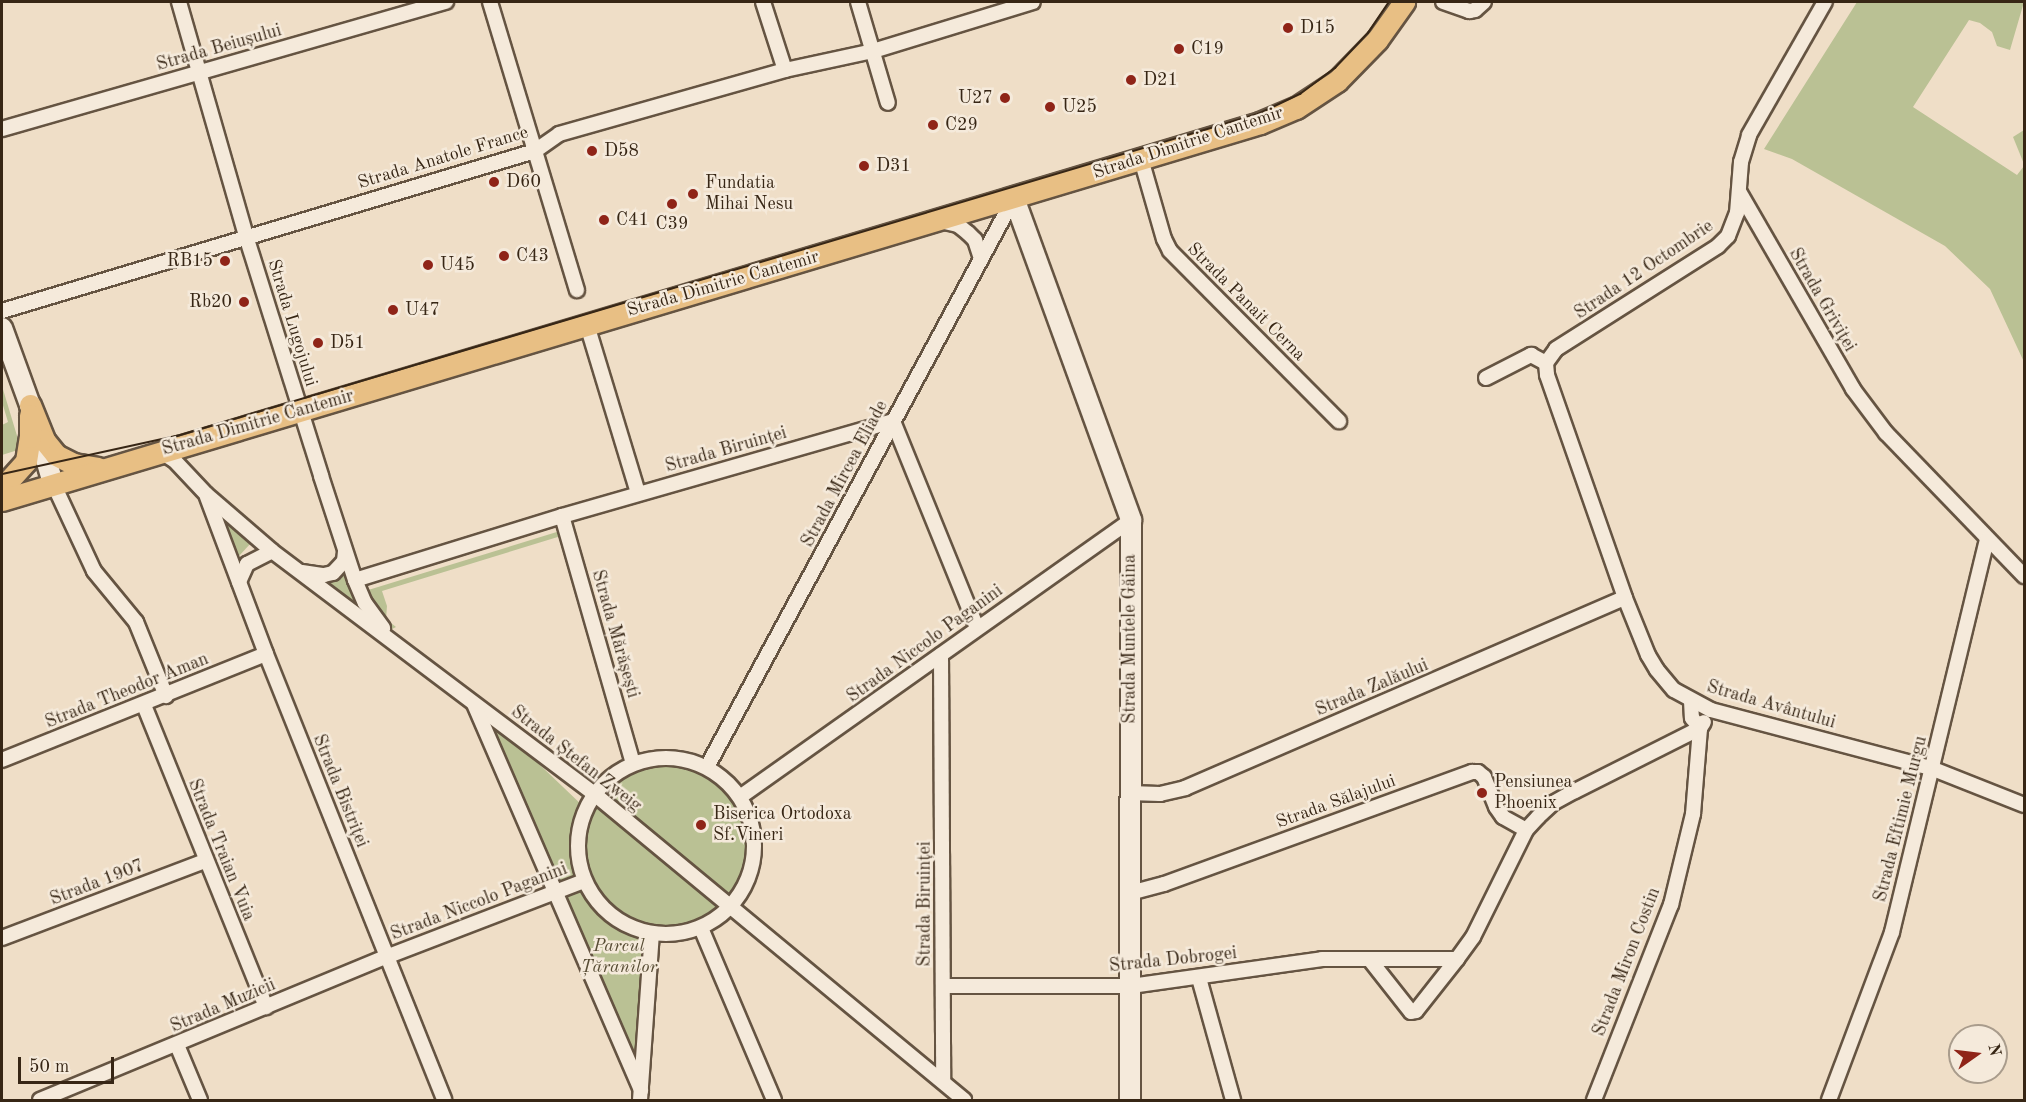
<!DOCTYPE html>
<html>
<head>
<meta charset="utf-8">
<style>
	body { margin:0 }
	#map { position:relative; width:2026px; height:1102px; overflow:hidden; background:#efdec7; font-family:"Old Standard TT",serif }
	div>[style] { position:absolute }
	.green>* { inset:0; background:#bac194 }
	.roads { filter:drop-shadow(2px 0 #655442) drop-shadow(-2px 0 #655442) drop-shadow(0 2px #655442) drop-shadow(0 -2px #655442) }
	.street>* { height:14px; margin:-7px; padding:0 7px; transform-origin:7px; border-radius:7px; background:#f5eadb }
	.street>.ring { margin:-7px; padding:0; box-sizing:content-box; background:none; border:14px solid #f5eadb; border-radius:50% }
	.secondary>* { height:20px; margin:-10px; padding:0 10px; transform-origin:10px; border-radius:10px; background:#f5eadb }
	.primary>* { height:21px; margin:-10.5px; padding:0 10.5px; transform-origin:10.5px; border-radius:10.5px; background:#e8bf84 }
	.tram>* { height:1.5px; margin:-0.75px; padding:0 0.75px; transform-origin:0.75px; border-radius:0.75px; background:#372615 }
	.dots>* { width:16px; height:16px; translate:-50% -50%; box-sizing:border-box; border:3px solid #f5eadb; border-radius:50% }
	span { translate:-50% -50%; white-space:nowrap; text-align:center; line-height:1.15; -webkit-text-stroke:5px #f5eadb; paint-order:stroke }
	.poi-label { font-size:18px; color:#372615 }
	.left { translate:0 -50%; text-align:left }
	.right { translate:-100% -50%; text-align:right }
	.street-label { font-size:18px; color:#372615 }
	.park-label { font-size:18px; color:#584d35; font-style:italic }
	.frame { position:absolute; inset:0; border:3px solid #372615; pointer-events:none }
	.north { position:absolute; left:1948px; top:1024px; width:60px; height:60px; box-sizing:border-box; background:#f5eadb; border:2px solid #a99c8c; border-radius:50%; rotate:76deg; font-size:16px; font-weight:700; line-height:24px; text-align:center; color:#372615 }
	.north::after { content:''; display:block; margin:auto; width:21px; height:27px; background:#8f2418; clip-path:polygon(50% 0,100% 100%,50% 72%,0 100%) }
	.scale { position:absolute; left:18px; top:1057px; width:96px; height:27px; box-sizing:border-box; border:3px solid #372615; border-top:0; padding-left:8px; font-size:18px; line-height:21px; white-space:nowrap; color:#372615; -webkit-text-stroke:4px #f5eadb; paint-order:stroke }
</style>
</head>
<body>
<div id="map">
	<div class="green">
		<div style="clip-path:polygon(1857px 2px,2024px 2px,2010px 50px,1997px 46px,1992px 32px,1980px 23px,1969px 20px,1913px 107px,2017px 175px,2024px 166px,2024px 362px,1990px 289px,1945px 246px,1792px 159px,1764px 149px)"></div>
		<div style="clip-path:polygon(2024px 130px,2024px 164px,2013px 137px)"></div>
		<div style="clip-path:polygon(2px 386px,21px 449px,2px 455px,2px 425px,8px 422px,2px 402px)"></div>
		<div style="clip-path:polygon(226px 524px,252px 542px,238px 557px)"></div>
		<div style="clip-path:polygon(560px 531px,561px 536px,382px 591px,387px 606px,386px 619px,396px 627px,390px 630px,371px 608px,365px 591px)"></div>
		<div style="clip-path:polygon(345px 569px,366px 612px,322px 582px)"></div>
		<div style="clip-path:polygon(474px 702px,585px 808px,603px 783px,619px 770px,651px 758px,670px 757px,707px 767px,725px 780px,747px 812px,752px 828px,754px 853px,749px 876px,737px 899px,717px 919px,701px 928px,677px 934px,652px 934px,641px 1090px)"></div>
	</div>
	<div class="roads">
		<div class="street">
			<div style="left:179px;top:2px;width:243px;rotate:74deg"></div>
			<div style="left:246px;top:236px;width:251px;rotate:72.6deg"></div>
			<div style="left:321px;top:476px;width:109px;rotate:71.9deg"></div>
			<div style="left:355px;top:580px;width:25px;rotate:67deg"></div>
			<div style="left:365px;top:603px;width:31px;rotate:54deg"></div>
			<div style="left:490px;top:2px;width:301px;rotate:73.2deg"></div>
			<div style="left:763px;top:2px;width:71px;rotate:72.1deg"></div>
			<div style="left:858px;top:2px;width:105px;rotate:73.5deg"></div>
			<div style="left:1443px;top:2px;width:28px;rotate:19deg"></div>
			<div style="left:1469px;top:11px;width:6px;rotate:-9deg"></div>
			<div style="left:1475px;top:10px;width:12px;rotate:-42deg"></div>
			<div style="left:2px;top:129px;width:462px;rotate:-16deg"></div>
			<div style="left:1141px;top:159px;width:83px;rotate:74deg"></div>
			<div style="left:1164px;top:239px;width:13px;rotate:63deg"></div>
			<div style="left:1170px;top:251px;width:240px;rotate:45.2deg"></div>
			<div style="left:1740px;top:193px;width:226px;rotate:60deg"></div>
			<div style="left:1853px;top:389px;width:55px;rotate:53.1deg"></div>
			<div style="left:1886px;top:433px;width:199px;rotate:46deg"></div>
			<div style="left:940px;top:221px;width:18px;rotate:13deg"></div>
			<div style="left:958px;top:225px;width:13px;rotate:39deg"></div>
			<div style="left:968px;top:233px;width:10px;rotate:45deg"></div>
			<div style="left:975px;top:240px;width:20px;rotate:72deg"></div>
			<div style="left:2px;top:311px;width:556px;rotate:-16.71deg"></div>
			<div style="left:535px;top:151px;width:29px;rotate:-35deg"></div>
			<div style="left:559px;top:134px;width:235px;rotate:-15.8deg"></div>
			<div style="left:785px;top:70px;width:90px;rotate:-12.2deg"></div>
			<div style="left:873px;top:51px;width:167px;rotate:-17deg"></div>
			<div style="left:587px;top:325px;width:176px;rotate:73.1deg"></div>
			<div style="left:1546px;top:363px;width:12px;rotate:85deg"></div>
			<div style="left:1547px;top:375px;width:236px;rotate:70.7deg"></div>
			<div style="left:1625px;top:598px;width:61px;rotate:68deg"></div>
			<div style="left:1648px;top:655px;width:17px;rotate:59deg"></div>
			<div style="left:1657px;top:670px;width:26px;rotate:50deg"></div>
			<div style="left:1674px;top:690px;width:42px;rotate:28.4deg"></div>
			<div style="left:1711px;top:710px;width:228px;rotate:14.8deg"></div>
			<div style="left:1931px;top:768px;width:100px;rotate:21.7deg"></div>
			<div style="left:1546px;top:363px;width:17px;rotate:-54deg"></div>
			<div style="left:1556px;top:349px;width:192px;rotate:-32.4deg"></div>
			<div style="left:1718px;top:246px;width:14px;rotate:-45deg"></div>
			<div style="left:1728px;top:236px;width:25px;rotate:-69deg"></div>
			<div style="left:1737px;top:213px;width:51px;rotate:-85.5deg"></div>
			<div style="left:1741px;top:162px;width:28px;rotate:-73deg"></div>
			<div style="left:1749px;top:135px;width:153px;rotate:-60.3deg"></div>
			<div style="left:1486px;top:378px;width:51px;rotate:-27.1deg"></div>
			<div style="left:1531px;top:355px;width:17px;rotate:28deg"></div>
			<div style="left:161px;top:452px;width:15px;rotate:32deg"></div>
			<div style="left:174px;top:460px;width:47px;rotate:46.7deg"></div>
			<div style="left:206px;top:494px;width:87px;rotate:40.8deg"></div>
			<div style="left:272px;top:551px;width:401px;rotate:37deg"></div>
			<div style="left:592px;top:792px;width:483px;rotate:39.6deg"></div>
			<div style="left:53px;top:483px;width:97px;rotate:65deg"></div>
			<div style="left:94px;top:571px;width:66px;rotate:50.5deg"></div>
			<div style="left:136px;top:622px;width:80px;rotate:67.9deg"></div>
			<div style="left:207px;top:497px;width:168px;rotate:69.4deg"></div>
			<div style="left:266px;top:654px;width:480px;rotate:68.2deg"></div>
			<div style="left:562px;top:516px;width:257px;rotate:74deg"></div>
			<div style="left:302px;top:572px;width:22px;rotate:8deg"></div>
			<div style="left:324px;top:575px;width:9px;rotate:-13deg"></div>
			<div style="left:333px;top:573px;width:16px;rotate:-47deg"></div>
			<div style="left:344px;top:561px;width:10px;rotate:-84deg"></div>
			<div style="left:355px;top:580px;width:217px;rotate:-17.2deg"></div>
			<div style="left:562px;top:516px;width:344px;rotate:-16deg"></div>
			<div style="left:893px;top:421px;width:223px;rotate:67.9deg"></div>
			<div style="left:239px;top:582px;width:20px;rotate:-66deg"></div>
			<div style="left:247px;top:564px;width:28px;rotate:-27deg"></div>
			<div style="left:941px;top:655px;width:426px;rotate:89.7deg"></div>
			<div style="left:1691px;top:701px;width:17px;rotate:87deg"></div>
			<div style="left:1692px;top:718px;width:13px;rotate:51deg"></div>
			<div style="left:474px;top:704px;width:421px;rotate:66.6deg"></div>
			<div style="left:144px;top:705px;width:326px;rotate:68deg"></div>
			<div class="ring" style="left:578px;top:758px;width:162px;height:162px"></div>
			<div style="left:2px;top:760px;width:284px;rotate:-21.9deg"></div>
			<div style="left:707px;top:767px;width:647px;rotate:-61.65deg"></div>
			<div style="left:1129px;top:793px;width:31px;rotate:2deg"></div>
			<div style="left:1160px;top:794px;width:26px;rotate:-13deg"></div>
			<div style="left:1185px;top:788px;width:479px;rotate:-23.4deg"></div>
			<div style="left:740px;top:797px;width:479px;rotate:-35.3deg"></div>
			<div style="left:1130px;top:893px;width:35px;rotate:-15deg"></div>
			<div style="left:1164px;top:884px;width:328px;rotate:-20deg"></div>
			<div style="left:1472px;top:772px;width:6px"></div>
			<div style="left:1478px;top:772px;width:8px;rotate:40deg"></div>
			<div style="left:1484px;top:777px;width:32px;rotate:68deg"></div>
			<div style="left:1496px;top:807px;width:12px;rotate:55deg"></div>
			<div style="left:1503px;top:817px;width:26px;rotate:29deg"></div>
			<div style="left:701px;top:928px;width:187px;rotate:67deg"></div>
			<div style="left:2px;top:938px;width:217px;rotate:-20.8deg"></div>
			<div style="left:1370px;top:960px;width:66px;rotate:51.7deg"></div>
			<div style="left:1411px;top:1012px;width:5px;rotate:-11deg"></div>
			<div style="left:1416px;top:1011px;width:66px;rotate:-51.7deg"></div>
			<div style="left:1199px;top:978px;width:127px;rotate:74.4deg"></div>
			<div style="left:943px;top:986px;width:188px"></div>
			<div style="left:1131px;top:986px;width:193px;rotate:-8deg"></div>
			<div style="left:1322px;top:959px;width:135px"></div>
			<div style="left:1457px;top:959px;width:27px;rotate:-54deg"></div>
			<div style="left:1473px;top:937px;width:119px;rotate:-63.6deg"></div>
			<div style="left:1526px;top:830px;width:18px;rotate:-47deg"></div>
			<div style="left:1538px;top:817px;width:21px;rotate:-43deg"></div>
			<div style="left:1553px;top:803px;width:25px;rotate:-29deg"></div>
			<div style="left:1575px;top:791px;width:140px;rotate:-26.7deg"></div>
			<div style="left:177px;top:1045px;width:60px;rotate:67.3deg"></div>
			<div style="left:40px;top:1100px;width:374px;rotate:-22.5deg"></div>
			<div style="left:386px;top:957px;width:212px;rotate:-21deg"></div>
			<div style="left:640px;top:1100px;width:166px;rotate:-85.9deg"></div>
			<div style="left:1594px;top:1100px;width:210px;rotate:-68.5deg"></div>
			<div style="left:1671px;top:905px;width:94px;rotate:-76.4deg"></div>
			<div style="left:1693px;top:814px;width:86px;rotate:-85.3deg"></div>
			<div style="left:1700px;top:728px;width:7px;rotate:-56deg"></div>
			<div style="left:1829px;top:1100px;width:179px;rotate:-69.4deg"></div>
			<div style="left:1892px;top:932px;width:404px;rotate:-76.4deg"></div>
		</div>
		<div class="secondary">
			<div style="left:1014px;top:198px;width:343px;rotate:70deg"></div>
			<div style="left:1131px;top:520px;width:580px;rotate:90.1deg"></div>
			<div style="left:2px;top:328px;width:82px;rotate:70deg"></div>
			<div style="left:30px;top:405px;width:81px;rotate:73.6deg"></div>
		</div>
		<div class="primary">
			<div style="left:30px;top:405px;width:38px;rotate:68deg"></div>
			<div style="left:44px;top:440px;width:19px;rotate:51deg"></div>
			<div style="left:56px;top:455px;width:20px;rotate:27deg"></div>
			<div style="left:74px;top:464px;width:24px;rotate:9deg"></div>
			<div style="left:2px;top:488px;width:36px;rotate:-48deg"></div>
			<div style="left:26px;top:461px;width:24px;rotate:-81deg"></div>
			<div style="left:30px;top:437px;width:22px;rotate:-90deg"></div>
			<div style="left:2px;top:500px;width:1313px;rotate:-16.68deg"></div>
			<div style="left:1260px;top:123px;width:39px;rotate:-23deg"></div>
			<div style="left:1296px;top:108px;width:49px;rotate:-33.4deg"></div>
			<div style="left:1337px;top:81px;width:57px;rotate:-45.7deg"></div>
			<div style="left:1377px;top:40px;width:47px;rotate:-54.6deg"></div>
		</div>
	</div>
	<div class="tram">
		<div style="left:2px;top:474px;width:179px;rotate:-12.3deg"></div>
		<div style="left:177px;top:436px;width:1128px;rotate:-16.59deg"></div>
		<div style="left:1258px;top:114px;width:47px;rotate:-25.5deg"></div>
		<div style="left:1300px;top:94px;width:44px;rotate:-36.6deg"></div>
		<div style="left:1335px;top:68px;width:48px;rotate:-46.7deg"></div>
		<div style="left:1368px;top:33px;width:37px;rotate:-56deg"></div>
	</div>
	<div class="dots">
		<div style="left:1288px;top:28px;background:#8f2418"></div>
		<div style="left:1179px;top:49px;background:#8f2418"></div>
		<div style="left:1131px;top:80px;background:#8f2418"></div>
		<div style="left:1005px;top:98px;background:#8f2418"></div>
		<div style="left:1050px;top:107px;background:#8f2418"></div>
		<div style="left:933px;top:125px;background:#8f2418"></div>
		<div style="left:592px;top:151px;background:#8f2418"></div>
		<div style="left:864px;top:166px;background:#8f2418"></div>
		<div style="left:494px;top:182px;background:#8f2418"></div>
		<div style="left:693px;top:194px;background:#8f2418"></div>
		<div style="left:672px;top:204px;background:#8f2418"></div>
		<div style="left:604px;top:220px;background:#8f2418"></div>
		<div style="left:504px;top:256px;background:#8f2418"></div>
		<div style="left:225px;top:261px;background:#8f2418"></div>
		<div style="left:428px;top:265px;background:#8f2418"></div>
		<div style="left:244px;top:302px;background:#8f2418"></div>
		<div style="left:393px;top:310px;background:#8f2418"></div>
		<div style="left:318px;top:343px;background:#8f2418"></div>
		<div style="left:1482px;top:793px;background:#8f2418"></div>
		<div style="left:701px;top:825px;background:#8f2418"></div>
	</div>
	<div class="poi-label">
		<span class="left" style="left:1300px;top:28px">D15</span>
		<span class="left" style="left:1191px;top:49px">C19</span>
		<span class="left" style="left:1143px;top:80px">D21</span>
		<span class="right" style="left:993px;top:98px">U27</span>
		<span class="left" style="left:1062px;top:107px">U25</span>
		<span class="left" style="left:945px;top:125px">C29</span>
		<span class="left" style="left:604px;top:151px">D58</span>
		<span class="left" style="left:876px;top:166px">D31</span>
		<span class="left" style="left:506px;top:182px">D60</span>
		<span class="left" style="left:705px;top:194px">Fundatia<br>Mihai Nesu</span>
		<span class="left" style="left:616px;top:220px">C41</span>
		<span style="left:672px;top:224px">C39</span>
		<span class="left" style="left:516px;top:256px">C43</span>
		<span class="right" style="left:213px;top:261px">RB15</span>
		<span class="left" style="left:440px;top:265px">U45</span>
		<span class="right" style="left:232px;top:302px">Rb20</span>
		<span class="left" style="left:405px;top:310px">U47</span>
		<span class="left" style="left:330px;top:343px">D51</span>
		<span class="left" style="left:1494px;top:793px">Pensiunea<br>Phoenix</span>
		<span class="left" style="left:713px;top:825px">Biserica Ortodoxa<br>Sf.Vineri</span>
	</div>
	<div class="street-label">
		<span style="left:219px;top:48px;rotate:-16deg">Strada Beiușului</span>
		<span style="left:1188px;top:143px;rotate:-18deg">Strada Dimitrie Cantemir</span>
		<span style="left:443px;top:158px;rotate:-17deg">Strada Anatole France</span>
		<span style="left:1644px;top:270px;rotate:-34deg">Strada 12 Octombrie</span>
		<span style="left:723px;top:284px;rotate:-16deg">Strada Dimitrie Cantemir</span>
		<span style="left:1822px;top:300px;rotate:60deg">Strada Griviței</span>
		<span style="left:1246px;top:302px;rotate:45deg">Strada Panait Cerna</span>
		<span style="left:292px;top:323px;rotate:73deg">Strada Lugojului</span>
		<span style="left:258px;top:423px;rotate:-16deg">Strada Dimitrie Cantemir</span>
		<span style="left:726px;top:450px;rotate:-16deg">Strada Biruinței</span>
		<span style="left:845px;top:474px;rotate:-62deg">Strada Mircea Eliade</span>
		<span style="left:615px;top:634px;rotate:74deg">Strada Mărășești</span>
		<span style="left:1130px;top:639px;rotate:-90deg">Strada Muntele Găina</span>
		<span style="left:925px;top:644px;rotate:-36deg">Strada Niccolo Paganini</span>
		<span style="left:1372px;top:688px;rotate:-23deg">Strada Zalăului</span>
		<span style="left:127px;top:691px;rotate:-22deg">Strada Theodor Aman</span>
		<span style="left:1771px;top:705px;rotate:16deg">Strada Avântului</span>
		<span style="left:576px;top:759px;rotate:38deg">Strada Ștefan Zweig</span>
		<span style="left:340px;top:791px;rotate:68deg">Strada Bistriței</span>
		<span style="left:1336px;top:802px;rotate:-20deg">Strada Sălajului</span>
		<span style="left:1901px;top:819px;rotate:-76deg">Strada Eftimie Murgu</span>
		<span style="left:221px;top:850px;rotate:68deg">Strada Traian Vuia</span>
		<span style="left:97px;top:883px;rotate:-21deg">Strada 1907</span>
		<span style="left:479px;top:902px;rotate:-21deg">Strada Niccolo Paganini</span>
		<span style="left:925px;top:904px;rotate:-90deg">Strada Biruinței</span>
		<span style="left:1173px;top:960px;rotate:-6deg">Strada Dobrogei</span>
		<span style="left:1627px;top:962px;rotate:-69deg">Strada Miron Costin</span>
		<span style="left:223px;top:1006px;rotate:-23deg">Strada Muzicii</span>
	</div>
	<div class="park-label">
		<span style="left:619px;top:957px">Parcul<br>Țăranilor</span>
	</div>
	<div class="frame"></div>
	<div class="north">N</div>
	<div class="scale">50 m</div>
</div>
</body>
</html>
